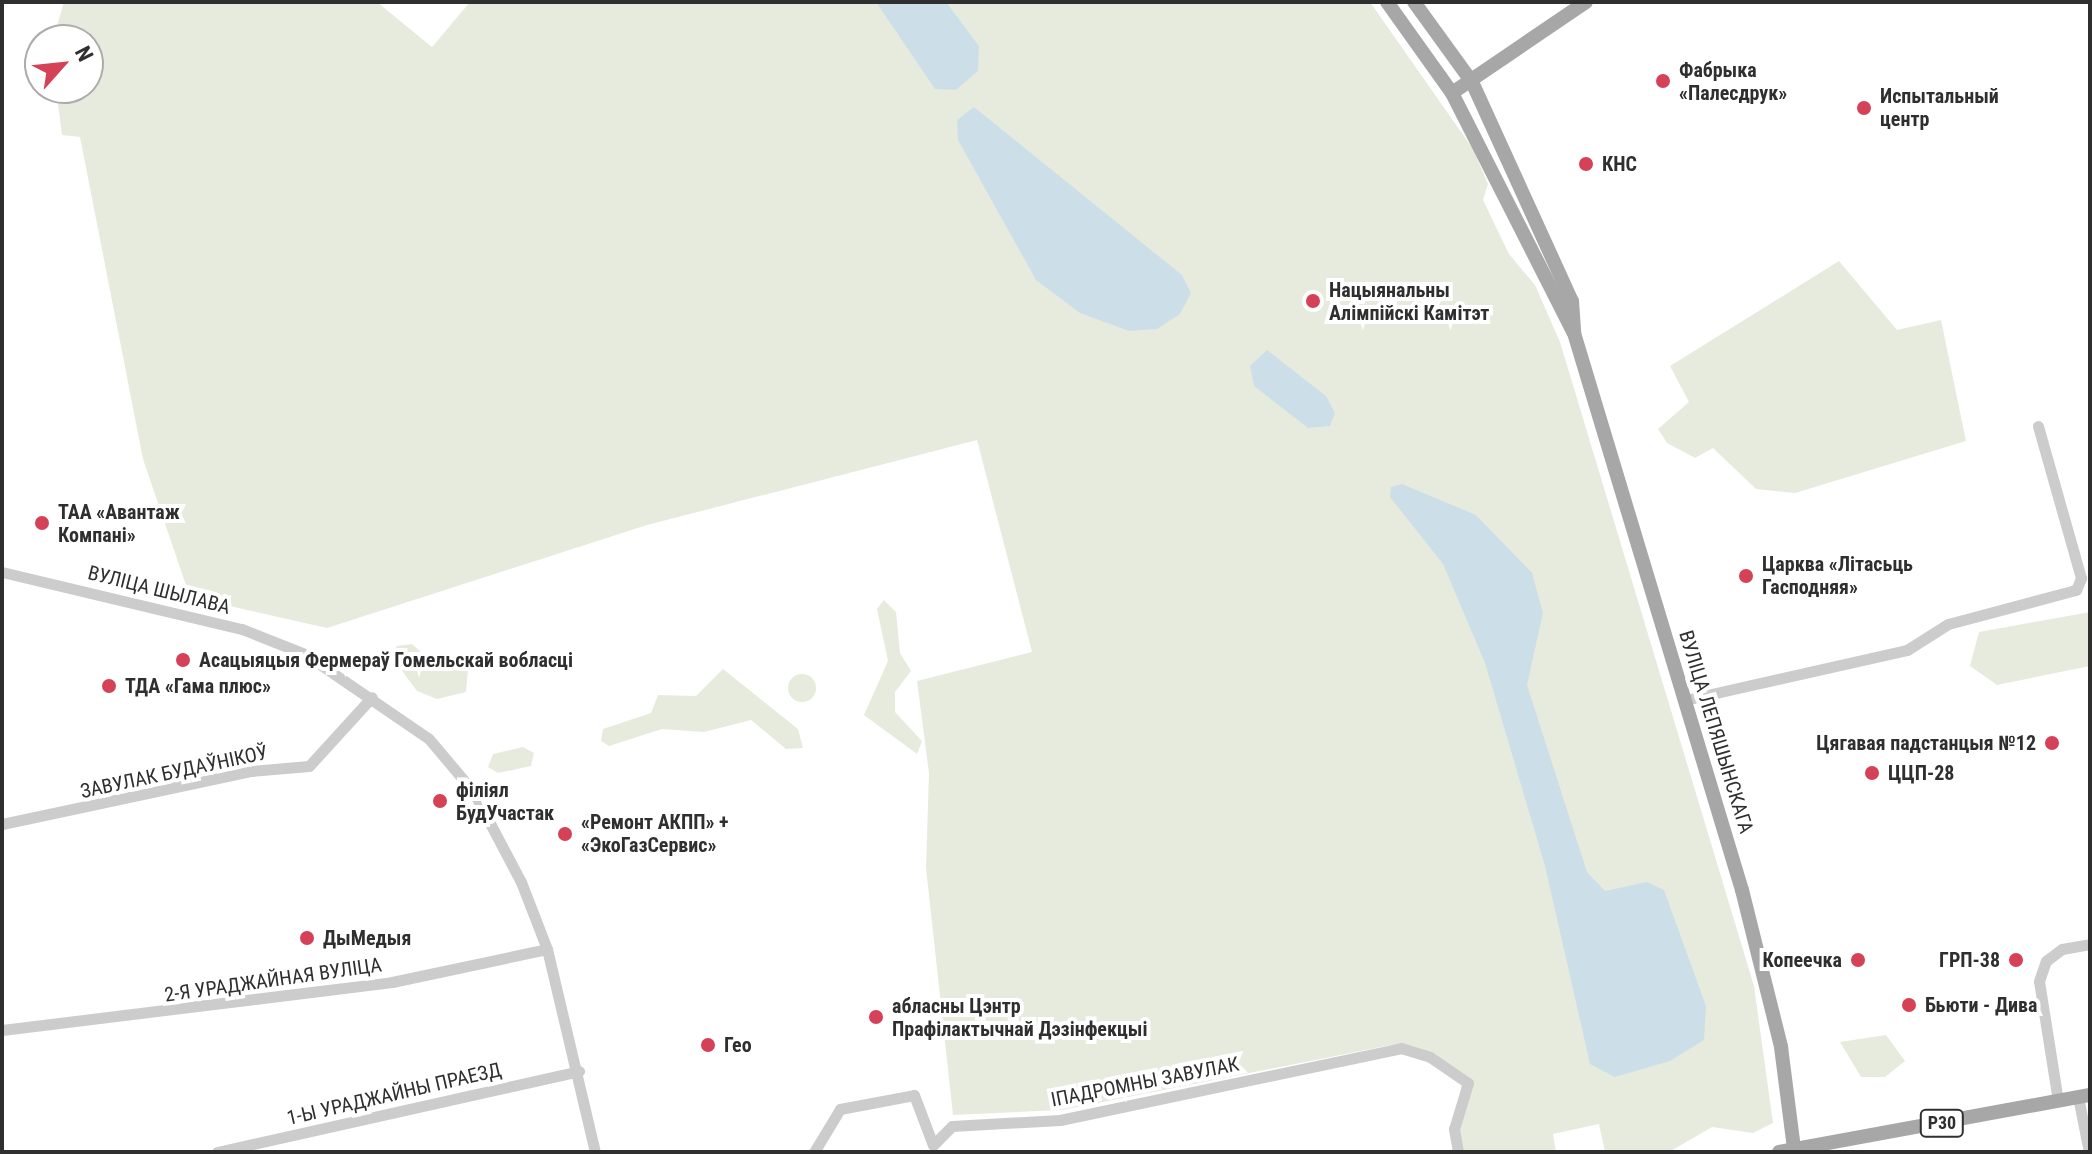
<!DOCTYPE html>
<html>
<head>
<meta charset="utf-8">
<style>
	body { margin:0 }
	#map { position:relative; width:2092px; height:1154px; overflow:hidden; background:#fff; font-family:"Roboto Condensed",sans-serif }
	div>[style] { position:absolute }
	.green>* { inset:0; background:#e6ebde }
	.round { border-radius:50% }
	.water>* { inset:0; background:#ccdfe9 }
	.minor>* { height:11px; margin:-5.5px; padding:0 5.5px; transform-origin:5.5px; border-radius:5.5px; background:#ccc }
	.major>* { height:14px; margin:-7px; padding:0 7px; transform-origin:7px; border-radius:7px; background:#a7a7a7 }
	.dots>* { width:22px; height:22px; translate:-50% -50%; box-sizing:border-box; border:4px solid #fff; border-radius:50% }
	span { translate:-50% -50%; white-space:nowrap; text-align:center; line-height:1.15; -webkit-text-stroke:8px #fff; paint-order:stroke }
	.shield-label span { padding:2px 6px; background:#fff; border:2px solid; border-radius:6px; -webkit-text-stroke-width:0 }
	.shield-label { font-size:18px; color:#2f2f2f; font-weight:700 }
	.poi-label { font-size:20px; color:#2f2f2f; font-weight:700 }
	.left { translate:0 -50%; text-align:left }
	.right { translate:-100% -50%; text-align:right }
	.street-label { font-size:20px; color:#2f2f2f }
	.frame { position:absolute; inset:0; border:4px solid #2f2f2f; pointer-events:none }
	.north { position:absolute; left:24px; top:24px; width:80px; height:80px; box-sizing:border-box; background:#fff; border:2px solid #acacac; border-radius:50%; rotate:63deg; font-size:22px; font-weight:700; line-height:32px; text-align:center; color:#2f2f2f }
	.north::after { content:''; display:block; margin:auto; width:28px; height:36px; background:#d54156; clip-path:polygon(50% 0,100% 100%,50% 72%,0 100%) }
</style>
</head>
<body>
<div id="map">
	<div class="green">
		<div style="clip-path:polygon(64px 2px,377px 2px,432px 47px,470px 2px,1370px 2px,1473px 149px,1488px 184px,1483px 200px,1509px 254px,1535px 285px,1560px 342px,1754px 986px,1773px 1123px,1753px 1133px,1712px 1127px,1669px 1152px,1605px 1152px,1599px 1124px,1553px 1134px,1556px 1152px,1457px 1152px,1462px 1076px,1391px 1045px,1062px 1110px,953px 1115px,926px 868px,929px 773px,917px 681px,1032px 652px,977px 440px,647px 525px,327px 628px,190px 597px,143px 459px,80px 137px,62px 135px,56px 88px,88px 88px,88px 40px,53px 40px)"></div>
		<div style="clip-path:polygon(1839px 261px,1897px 330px,1941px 320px,1966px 441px,1795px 493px,1756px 489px,1713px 448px,1695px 458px,1667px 443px,1658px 429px,1689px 402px,1670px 366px)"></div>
		<div style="clip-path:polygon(884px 600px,896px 612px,900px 653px,911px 671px,895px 692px,895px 712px,922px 741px,917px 754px,864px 715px,888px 661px,877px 609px)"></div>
		<div style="clip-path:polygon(2090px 612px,2090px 666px,1997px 685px,1970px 666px,1979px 632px)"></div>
		<div style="clip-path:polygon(412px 644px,439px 668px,468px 670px,466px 692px,437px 699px,417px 691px,391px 656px,397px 646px)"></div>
		<div style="clip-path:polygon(723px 669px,798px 729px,803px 748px,786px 749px,751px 720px,704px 732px,662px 729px,609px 746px,601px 741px,603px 729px,651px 713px,658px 695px,696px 696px)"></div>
		<div class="round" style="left:788px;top:674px;width:28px;height:28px"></div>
		<div style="clip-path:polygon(523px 747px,534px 753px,531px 766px,498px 773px,488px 767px,493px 754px)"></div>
		<div style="clip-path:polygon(1886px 1035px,1905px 1061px,1885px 1077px,1861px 1077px,1840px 1042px)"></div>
	</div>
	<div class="water">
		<div style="clip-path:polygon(876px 2px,946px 2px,979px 46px,978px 71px,956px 90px,935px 89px)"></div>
		<div style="clip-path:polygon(974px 107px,1182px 275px,1191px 293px,1180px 314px,1157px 329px,1129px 331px,1080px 313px,1036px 280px,958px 140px,957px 120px)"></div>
		<div style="clip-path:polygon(1267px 350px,1326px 396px,1335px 413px,1330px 426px,1308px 428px,1254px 386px,1250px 366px)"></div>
		<div style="clip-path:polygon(1402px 484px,1476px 515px,1532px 573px,1543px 613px,1527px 685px,1587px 872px,1605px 891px,1647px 882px,1664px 890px,1706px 1006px,1704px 1040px,1670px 1061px,1615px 1077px,1590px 1064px,1545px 866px,1485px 663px,1443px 564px,1390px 497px,1391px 487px)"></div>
	</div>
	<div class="minor">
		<div style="left:2px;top:572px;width:247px;rotate:13.4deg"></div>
		<div style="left:242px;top:629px;width:68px;rotate:21.6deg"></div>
		<div style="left:305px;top:654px;width:150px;rotate:34.4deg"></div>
		<div style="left:429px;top:739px;width:68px;rotate:49.8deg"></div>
		<div style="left:473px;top:791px;width:103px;rotate:62.2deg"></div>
		<div style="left:521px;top:882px;width:72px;rotate:68.8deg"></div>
		<div style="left:547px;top:949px;width:209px;rotate:76.7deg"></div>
		<div style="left:1685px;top:700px;width:228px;rotate:-12.7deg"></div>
		<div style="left:1907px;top:650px;width:49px;rotate:-32.4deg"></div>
		<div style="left:1948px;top:624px;width:132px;rotate:-14.9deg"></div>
		<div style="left:2076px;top:590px;width:13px;rotate:-67deg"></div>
		<div style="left:2081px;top:578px;width:158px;rotate:-105.8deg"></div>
		<div style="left:2px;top:824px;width:255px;rotate:-12deg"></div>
		<div style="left:251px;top:771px;width:58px;rotate:-4.9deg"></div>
		<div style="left:309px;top:766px;width:93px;rotate:-47.6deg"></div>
		<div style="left:2px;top:1030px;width:393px;rotate:-7deg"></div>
		<div style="left:392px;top:982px;width:158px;rotate:-12deg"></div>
		<div style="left:2078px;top:1097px;width:56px;rotate:78.7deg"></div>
		<div style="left:2058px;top:1101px;width:121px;rotate:-99deg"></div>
		<div style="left:2039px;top:981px;width:21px;rotate:-71deg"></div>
		<div style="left:2046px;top:961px;width:20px;rotate:-37deg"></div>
		<div style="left:2062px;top:949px;width:28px;rotate:-10deg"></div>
		<div style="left:217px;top:1152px;width:371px;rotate:-12.6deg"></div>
		<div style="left:814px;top:1152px;width:50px;rotate:-58.8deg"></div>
		<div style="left:840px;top:1109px;width:75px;rotate:-10.7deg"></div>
		<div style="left:914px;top:1095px;width:53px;rotate:69.2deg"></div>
		<div style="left:933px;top:1145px;width:27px;rotate:-45deg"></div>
		<div style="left:952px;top:1126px;width:108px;rotate:-3.2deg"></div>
		<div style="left:1060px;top:1120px;width:349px;rotate:-11.9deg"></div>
		<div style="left:1401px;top:1048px;width:30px;rotate:17deg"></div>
		<div style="left:1430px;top:1057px;width:46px;rotate:34.4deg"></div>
		<div style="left:1468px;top:1083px;width:48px;rotate:106.9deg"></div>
		<div style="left:1454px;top:1129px;width:23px;rotate:80deg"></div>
	</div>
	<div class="major">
		<div style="left:1387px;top:2px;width:112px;rotate:54.5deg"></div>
		<div style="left:1452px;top:93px;width:268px;rotate:63.1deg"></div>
		<div style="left:1414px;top:2px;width:99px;rotate:54.1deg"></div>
		<div style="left:1472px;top:82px;width:241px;rotate:65.5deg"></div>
		<div style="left:1572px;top:301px;width:32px;rotate:86deg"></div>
		<div style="left:1574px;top:333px;width:582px;rotate:73.22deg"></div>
		<div style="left:1742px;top:890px;width:162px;rotate:76deg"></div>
		<div style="left:1781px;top:1047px;width:103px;rotate:82.7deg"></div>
		<div style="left:1452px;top:93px;width:162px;rotate:-34.2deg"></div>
		<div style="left:1779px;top:1152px;width:316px;rotate:-10.4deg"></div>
	</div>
	<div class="dots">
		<div style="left:1663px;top:81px;background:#d54156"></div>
		<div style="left:1864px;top:108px;background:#d54156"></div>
		<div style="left:1586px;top:164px;background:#d54156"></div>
		<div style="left:1313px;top:301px;background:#d54156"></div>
		<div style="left:42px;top:523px;background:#d54156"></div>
		<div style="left:1746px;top:576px;background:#d54156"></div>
		<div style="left:183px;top:660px;background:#d54156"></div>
		<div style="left:109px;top:686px;background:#d54156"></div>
		<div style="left:2052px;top:743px;background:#d54156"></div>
		<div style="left:1872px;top:773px;background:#d54156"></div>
		<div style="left:440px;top:801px;background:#d54156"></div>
		<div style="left:565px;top:834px;background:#d54156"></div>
		<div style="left:307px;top:938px;background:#d54156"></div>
		<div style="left:1858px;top:960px;background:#d54156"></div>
		<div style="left:2016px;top:960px;background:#d54156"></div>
		<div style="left:1909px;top:1005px;background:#d54156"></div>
		<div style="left:876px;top:1017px;background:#d54156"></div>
		<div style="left:708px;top:1045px;background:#d54156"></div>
	</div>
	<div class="shield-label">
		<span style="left:1942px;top:1123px">Р30</span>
	</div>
	<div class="poi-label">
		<span class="left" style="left:1679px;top:82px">Фабрыка<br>«Палесдрук»</span>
		<span class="left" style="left:1880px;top:108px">Испытальный<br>центр</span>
		<span class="left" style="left:1602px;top:164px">КНС</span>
		<span class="left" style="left:1329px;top:302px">Нацыянальны<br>Алімпійскі Камітэт</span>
		<span class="left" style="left:58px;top:524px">ТАА «Авантаж<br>Компані»</span>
		<span class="left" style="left:1762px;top:576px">Царква «Літасьць<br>Гасподняя»</span>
		<span class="left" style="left:199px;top:660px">Асацыяцыя Фермераў Гомельскай вобласці</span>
		<span class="left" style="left:125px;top:686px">ТДА «Гама плюс»</span>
		<span class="right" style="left:2036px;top:743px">Цягавая падстанцыя №12</span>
		<span class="left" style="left:1888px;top:773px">ЦЦП-28</span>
		<span class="left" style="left:456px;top:802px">філіял<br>БудУчастак</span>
		<span class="left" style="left:581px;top:834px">«Ремонт АКПП» +<br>«ЭкоГазСервис»</span>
		<span class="left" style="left:323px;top:938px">ДыМедыя</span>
		<span class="right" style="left:1842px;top:960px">Копеечка</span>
		<span class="right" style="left:2000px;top:960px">ГРП-38</span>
		<span class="left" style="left:1925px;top:1005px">Бьюти - Дива</span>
		<span class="left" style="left:892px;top:1018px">абласны Цэнтр<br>Прафілактычнай Дэзінфекцыі</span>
		<span class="left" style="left:724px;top:1045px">Гео</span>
	</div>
	<div class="street-label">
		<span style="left:159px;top:590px;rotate:14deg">ВУЛІЦА ШЫЛАВА</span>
		<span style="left:1716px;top:732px;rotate:73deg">ВУЛІЦА ЛЕПЯШЫНСКАГА</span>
		<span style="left:174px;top:772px;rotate:-12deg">ЗАВУЛАК БУДАЎНІКОЎ</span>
		<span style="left:273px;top:980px;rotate:-8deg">2-Я УРАДЖАЙНАЯ ВУЛІЦА</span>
		<span style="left:1145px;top:1082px;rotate:-11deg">ІПАДРОМНЫ ЗАВУЛАК</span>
		<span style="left:394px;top:1094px;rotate:-13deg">1-Ы УРАДЖАЙНЫ ПРАЕЗД</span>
	</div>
	<div class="frame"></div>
	<div class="north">N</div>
</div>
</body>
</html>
